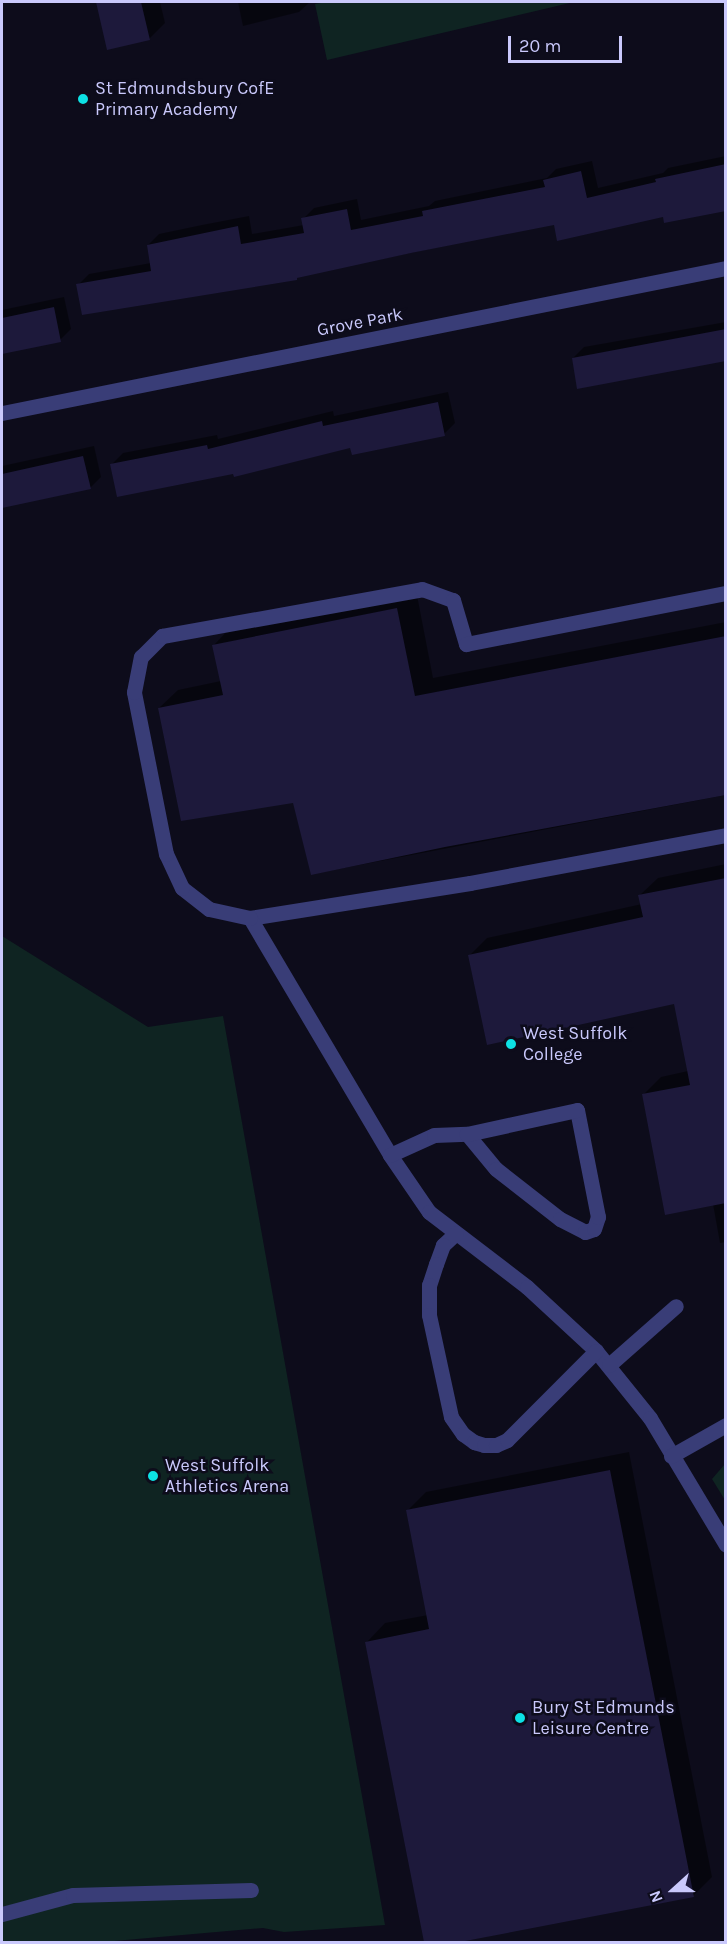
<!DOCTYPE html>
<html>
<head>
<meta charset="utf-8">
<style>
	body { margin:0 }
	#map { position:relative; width:727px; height:1944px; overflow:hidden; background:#0d0c1b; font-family:Karla,sans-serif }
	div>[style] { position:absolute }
	.green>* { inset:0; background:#0f2422 }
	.shadow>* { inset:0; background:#0007 }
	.building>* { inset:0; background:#1d193b }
	.service>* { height:15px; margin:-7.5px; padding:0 7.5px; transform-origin:7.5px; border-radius:7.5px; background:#393d77 }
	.minor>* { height:15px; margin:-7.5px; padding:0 7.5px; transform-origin:7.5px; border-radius:7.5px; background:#393d77 }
	.dots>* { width:16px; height:16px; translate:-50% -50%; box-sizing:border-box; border:3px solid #0d0c1b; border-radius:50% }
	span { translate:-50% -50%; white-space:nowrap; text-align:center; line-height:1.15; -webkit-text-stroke:5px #0d0c1b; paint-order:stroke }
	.poi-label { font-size:18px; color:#cac9fc }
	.left { translate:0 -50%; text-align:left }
	.street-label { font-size:18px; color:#cac9fc }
	.frame { position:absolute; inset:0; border:3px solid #cac9fc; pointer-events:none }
	.north { position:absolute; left:643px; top:1860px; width:60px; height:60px; -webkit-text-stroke:4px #0d0c1b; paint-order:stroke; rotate:249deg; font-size:16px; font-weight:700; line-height:24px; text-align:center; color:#cac9fc }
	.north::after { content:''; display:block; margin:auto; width:21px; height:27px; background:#cac9fc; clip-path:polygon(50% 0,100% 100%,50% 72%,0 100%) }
	.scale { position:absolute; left:508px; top:36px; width:114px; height:27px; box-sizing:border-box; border:3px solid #cac9fc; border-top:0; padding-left:8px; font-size:18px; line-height:21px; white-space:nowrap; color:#cac9fc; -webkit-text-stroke:4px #0d0c1b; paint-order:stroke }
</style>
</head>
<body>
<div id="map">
	<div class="green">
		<div style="clip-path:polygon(327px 2px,574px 2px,327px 60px,315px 4px)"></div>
		<div style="clip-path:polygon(2px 936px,148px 1027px,223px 1016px,385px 1925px,284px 1932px,263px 1928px,103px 1942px,2px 1942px)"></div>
		<div style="clip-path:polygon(725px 1464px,725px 1500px,712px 1479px)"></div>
	</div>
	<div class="shadow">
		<div style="clip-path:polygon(97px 2px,160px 2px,165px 23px,149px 39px,109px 49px)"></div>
		<div style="clip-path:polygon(238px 2px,310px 2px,299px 12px,243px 26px)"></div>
		<div style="clip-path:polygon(726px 156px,726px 209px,555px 223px,299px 276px,296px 279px,78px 285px,89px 274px,151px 263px,148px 245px,159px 234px,202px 225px,249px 216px,252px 234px,304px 225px,303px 219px,314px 208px,357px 199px,361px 220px,429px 206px,435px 201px,547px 178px,556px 169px,592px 161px,598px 188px,663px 173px,668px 168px)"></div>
		<div style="clip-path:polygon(64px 297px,71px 329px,60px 340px,2px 352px,2px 310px)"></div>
		<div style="clip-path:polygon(726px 322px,726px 361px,573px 358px,584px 347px)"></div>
		<div style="clip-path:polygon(448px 392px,455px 423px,444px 434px,351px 446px,234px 472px,112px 464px,123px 453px,217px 435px,218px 439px,333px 411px,334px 416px)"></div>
		<div style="clip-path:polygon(94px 446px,101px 477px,90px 488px,2px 507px,2px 466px)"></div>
		<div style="clip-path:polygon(416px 590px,433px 678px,726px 622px,726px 795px,312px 874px,295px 802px,159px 708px,178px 690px,221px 681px,214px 645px,232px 626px)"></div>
		<div style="clip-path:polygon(726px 864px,726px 1242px,720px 1243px,713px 1204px,643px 1095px,661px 1077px,688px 1071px,675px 1002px,469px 956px,487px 938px,642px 904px,640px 895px,658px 878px)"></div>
		<div style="clip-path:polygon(629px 1452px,712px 1877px,693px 1896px,452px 1942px,426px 1942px,367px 1642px,385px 1623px,428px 1615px,408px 1510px,426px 1492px)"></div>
	</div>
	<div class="building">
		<div style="clip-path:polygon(96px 2px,141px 2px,150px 40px,107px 50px)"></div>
		<div style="clip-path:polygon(726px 164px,726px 211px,664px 223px,663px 217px,557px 241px,554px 225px,411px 253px,297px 278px,297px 280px,82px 315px,76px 284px,151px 271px,147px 245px,238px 226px,241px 244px,304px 233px,301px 218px,347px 209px,351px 230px,423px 216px,422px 211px,545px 187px,543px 180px,581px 171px,587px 198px,656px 182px,655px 179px)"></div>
		<div style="clip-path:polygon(54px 307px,61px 342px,2px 354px,2px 318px)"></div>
		<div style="clip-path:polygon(726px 329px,726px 361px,577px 389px,572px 358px)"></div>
		<div style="clip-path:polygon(438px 402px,445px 436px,352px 455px,350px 448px,234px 477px,233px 474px,117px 497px,110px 464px,207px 445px,208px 449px,322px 421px,323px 426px)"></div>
		<div style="clip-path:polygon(83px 456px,91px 489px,2px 508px,2px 474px)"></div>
		<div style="clip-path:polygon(397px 608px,415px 696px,726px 636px,726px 795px,445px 847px,311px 875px,293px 803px,181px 821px,158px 708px,223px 695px,212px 645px)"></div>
		<div style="clip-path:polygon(726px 878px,726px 1203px,665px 1215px,642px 1094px,690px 1085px,674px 1004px,487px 1045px,468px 955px,643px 917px,638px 895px)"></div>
		<div style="clip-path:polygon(610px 1470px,694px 1897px,460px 1942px,424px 1942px,365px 1642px,429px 1629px,406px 1510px)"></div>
	</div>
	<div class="service">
		<div style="left:726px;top:835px;width:260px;rotate:169.4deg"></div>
		<div style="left:470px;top:883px;width:223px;rotate:171deg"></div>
		<div style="left:250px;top:918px;width:275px;rotate:59.4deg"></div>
		<div style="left:390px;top:1155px;width:69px;rotate:55.6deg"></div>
		<div style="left:429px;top:1212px;width:123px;rotate:37.4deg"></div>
		<div style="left:527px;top:1287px;width:94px;rotate:42.8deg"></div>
		<div style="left:596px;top:1351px;width:86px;rotate:51.1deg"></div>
		<div style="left:650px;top:1418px;width:148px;rotate:59.1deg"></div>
		<div style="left:250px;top:918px;width:42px;rotate:-167.6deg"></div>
		<div style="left:209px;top:909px;width:34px;rotate:-142deg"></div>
		<div style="left:182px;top:888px;width:38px;rotate:-115deg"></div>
		<div style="left:166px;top:854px;width:165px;rotate:-101.2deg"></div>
		<div style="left:134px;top:692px;width:36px;rotate:-79deg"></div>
		<div style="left:141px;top:657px;width:30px;rotate:-45deg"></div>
		<div style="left:162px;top:636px;width:264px;rotate:-10.2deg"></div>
		<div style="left:422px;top:589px;width:33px;rotate:20deg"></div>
		<div style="left:453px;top:600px;width:46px;rotate:73.5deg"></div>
		<div style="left:466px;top:644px;width:265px;rotate:-11.1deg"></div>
		<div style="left:390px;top:1155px;width:48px;rotate:-24.4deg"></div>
		<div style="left:434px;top:1135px;width:33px;rotate:-2deg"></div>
		<div style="left:467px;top:1134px;width:45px;rotate:50.4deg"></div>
		<div style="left:496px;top:1169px;width:81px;rotate:38deg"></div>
		<div style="left:560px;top:1219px;width:28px;rotate:27deg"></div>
		<div style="left:585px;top:1232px;width:9px;rotate:-18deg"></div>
		<div style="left:594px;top:1229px;width:13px;rotate:-72deg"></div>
		<div style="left:598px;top:1217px;width:109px;rotate:-101.1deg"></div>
		<div style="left:577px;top:1110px;width:113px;rotate:167.7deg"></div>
		<div style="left:456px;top:1233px;width:18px;rotate:137deg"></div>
		<div style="left:443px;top:1245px;width:20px;rotate:110deg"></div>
		<div style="left:436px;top:1264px;width:22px;rotate:108deg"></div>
		<div style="left:429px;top:1285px;width:30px;rotate:90deg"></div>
		<div style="left:429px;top:1315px;width:104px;rotate:77.8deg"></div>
		<div style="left:451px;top:1417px;width:21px;rotate:55deg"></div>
		<div style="left:463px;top:1434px;width:14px;rotate:36deg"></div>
		<div style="left:474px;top:1442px;width:10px;rotate:17deg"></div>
		<div style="left:484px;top:1445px;width:12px"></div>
		<div style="left:496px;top:1445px;width:12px;rotate:-24deg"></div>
		<div style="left:507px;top:1440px;width:126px;rotate:-45deg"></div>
		<div style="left:609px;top:1365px;width:89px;rotate:-41.4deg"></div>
		<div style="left:671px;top:1456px;width:63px;rotate:-29.4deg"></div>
		<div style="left:2px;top:1914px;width:73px;rotate:-15deg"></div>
		<div style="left:73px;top:1895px;width:178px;rotate:-1.6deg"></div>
	</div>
	<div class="minor">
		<div style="left:2px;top:413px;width:738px;rotate:-11.33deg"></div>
	</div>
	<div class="dots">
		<div style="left:83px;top:99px;background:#0de1e4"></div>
		<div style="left:511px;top:1044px;background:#0de1e4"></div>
		<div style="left:153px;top:1476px;background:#0de1e4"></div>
		<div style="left:520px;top:1718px;background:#0de1e4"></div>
	</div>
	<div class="poi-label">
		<span class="left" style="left:95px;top:99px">St Edmundsbury CofE<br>Primary Academy</span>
		<span class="left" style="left:523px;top:1044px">West Suffolk<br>College</span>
		<span class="left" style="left:165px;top:1476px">West Suffolk<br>Athletics Arena</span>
		<span class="left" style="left:532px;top:1718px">Bury St Edmunds<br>Leisure Centre</span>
	</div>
	<div class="street-label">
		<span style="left:360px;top:322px;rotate:-11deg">Grove Park</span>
	</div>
	<div class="frame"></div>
	<div class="north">N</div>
	<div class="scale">20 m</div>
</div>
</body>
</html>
